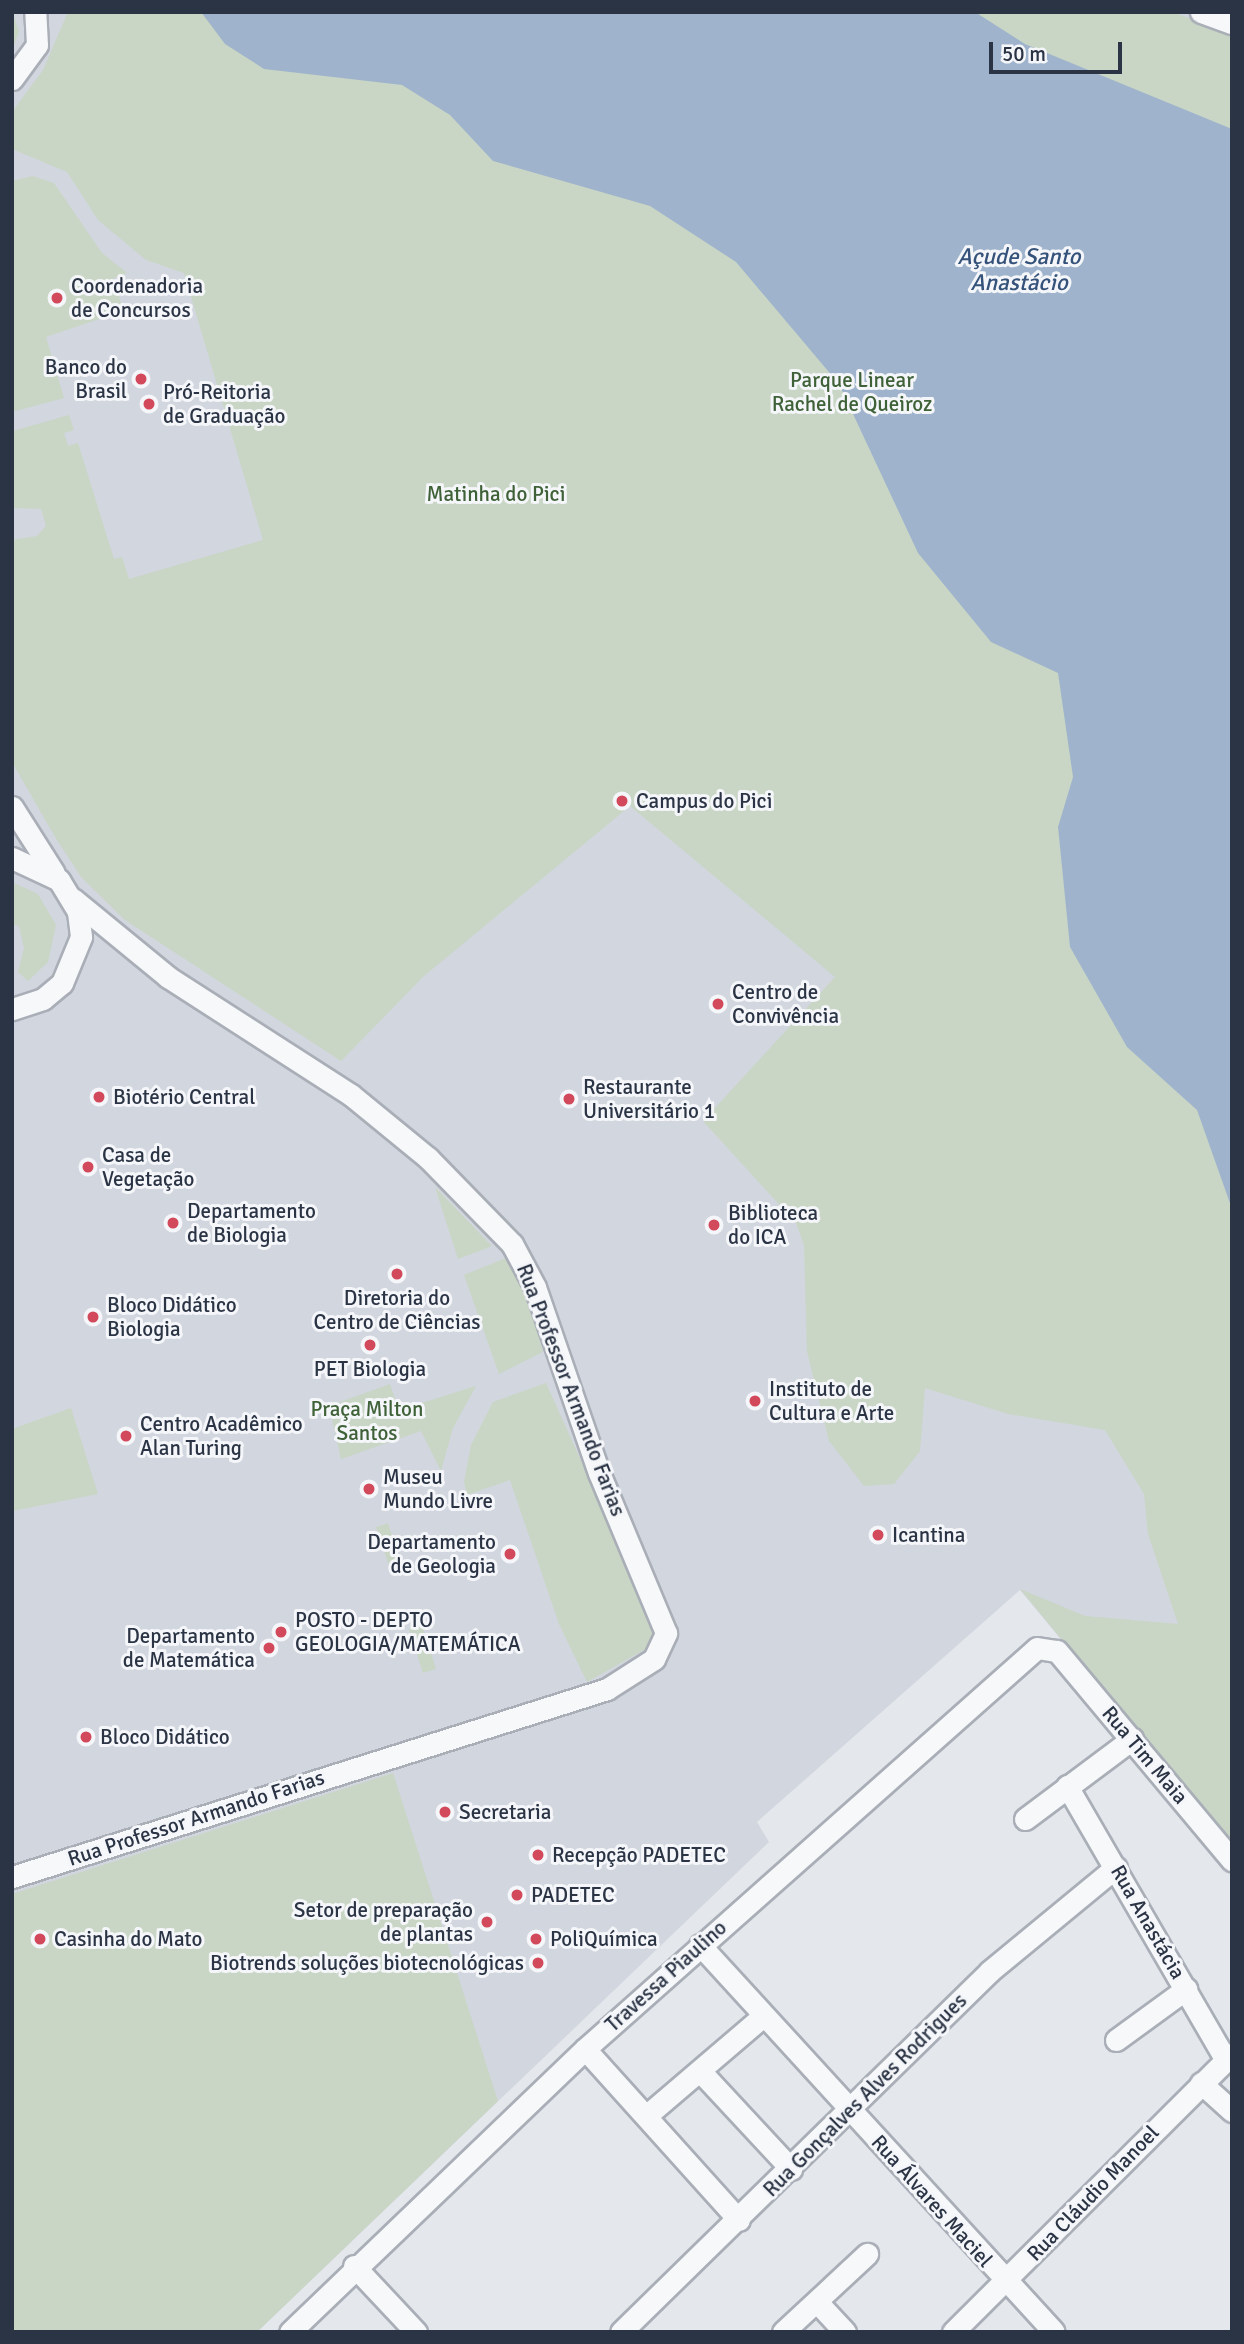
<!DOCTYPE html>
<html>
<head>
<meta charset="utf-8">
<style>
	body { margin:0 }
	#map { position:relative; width:1244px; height:2344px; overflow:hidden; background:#e4e7ec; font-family:Signika,sans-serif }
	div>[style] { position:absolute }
	.built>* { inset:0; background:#d2d6de }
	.green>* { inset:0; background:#c9d6c5 }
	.water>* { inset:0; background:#9fb4cc }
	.roads { filter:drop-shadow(2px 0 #a9aeb7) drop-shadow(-2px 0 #a9aeb7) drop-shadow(0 2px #a9aeb7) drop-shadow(0 -2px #a9aeb7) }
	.street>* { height:21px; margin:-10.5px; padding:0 10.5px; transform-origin:10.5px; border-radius:10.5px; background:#f7f8fa }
	.dots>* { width:19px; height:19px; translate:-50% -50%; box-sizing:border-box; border:4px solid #f4f6f9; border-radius:50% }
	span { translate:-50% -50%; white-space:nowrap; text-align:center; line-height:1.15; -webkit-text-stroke:6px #f4f6f9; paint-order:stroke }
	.poi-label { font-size:21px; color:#2b3445 }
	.left { translate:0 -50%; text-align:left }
	.right { translate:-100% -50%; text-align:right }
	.park-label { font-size:21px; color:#3f6138 }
	.street-label { font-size:21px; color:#2b3445 }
	.water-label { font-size:23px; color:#34527a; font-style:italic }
	.frame { position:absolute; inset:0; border:14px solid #2b3445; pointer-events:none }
	.scale { position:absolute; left:989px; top:42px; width:133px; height:32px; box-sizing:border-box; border:4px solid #2b3445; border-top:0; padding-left:9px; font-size:21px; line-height:24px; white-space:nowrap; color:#2b3445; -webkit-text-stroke:5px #f4f6f9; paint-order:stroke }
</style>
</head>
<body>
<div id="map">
	<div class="built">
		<div style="clip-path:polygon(12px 12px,1232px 12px,1232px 1846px,1020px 1590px,757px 1822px,769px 1842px,257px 2332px,12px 2332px)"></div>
	</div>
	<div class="green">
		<div style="clip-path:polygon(12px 12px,19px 31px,12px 51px)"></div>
		<div style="clip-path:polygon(68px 12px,1172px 12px,1232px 33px,1232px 1846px,1020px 1589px,1085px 1616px,1178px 1624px,1148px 1534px,1144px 1494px,1105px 1430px,1008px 1414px,925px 1388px,920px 1451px,894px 1484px,864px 1486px,829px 1441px,807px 1351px,804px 1245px,796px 1223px,703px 1121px,835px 977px,630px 806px,424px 976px,341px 1061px,125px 920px,81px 877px,55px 837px,12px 762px,12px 540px,37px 536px,46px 526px,41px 509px,12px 508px,13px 431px,69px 415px,74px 430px,64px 433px,68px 446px,78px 443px,114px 559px,122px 557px,129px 579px,263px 540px,184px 273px,146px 260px,98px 220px,67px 172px,12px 149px,12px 112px,43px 70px)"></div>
		<div style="clip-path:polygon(33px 176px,54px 183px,102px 253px,127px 273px,114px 278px,123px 311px,46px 337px,64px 398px,12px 412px,12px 181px)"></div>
		<div style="clip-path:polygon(12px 882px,38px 894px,56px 925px,48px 962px,28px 981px,18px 972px,24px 948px,19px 926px,12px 924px)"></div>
		<div style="clip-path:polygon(435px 1187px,491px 1245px,490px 1247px,458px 1259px)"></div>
		<div style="clip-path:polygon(506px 1258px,526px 1290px,543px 1352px,499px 1374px,464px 1275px)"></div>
		<div style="clip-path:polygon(546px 1383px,657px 1629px,649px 1647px,587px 1682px,559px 1624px,510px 1480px,467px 1495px,464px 1482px,471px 1445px,493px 1402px)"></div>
		<div style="clip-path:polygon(390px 1384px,399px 1410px,476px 1386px,453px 1428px,441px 1471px,421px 1431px,341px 1459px,329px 1406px)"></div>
		<div style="clip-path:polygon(71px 1408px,98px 1494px,12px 1511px,12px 1429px)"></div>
		<div style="clip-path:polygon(388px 1523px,402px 1567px,391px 1571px,376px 1527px)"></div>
		<div style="clip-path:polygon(422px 1625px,436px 1669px,423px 1673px,409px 1629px)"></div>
		<div style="clip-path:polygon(393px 1773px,498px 2101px,257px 2332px,12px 2332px,12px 1894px)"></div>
	</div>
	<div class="water">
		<div style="clip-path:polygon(201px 12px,975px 12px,1025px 44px,1232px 129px,1232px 1209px,1197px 1110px,1127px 1047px,1070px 947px,1058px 827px,1073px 777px,1058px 673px,991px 642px,918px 553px,839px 384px,736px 262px,650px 206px,493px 161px,450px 115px,402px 85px,264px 69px,225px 44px)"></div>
	</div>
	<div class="roads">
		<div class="street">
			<div style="left:1201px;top:12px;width:33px;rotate:20deg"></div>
			<div style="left:12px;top:79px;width:42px;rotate:-53.7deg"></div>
			<div style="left:37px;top:45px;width:33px;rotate:-93deg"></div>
			<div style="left:12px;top:807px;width:78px;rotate:57.5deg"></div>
			<div style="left:12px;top:858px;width:52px;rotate:25.1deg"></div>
			<div style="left:59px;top:880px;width:37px;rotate:59deg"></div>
			<div style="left:78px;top:912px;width:25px;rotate:83deg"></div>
			<div style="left:81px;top:937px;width:50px;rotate:112.4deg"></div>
			<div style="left:62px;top:983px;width:25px;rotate:140deg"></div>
			<div style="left:43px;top:999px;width:33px;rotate:162deg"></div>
			<div style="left:1067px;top:1786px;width:317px;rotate:59.9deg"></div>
			<div style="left:1025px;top:1819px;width:134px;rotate:-36.8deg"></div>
			<div style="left:12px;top:1877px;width:624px;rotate:-17.53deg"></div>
			<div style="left:607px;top:1689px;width:56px;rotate:-32.6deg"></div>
			<div style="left:654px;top:1659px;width:29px;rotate:-65deg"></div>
			<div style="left:666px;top:1633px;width:173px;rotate:-112.7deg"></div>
			<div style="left:599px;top:1473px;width:197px;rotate:-109deg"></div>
			<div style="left:535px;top:1287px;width:49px;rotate:-118.1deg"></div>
			<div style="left:512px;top:1244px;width:120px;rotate:-134.3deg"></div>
			<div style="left:428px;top:1158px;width:99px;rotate:-140.7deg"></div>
			<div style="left:351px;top:1095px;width:218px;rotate:-147.2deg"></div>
			<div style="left:168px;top:977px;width:123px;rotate:-140.6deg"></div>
			<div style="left:700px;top:1945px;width:524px;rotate:47.55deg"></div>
			<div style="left:1116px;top:2040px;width:87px;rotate:-36.1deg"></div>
			<div style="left:585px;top:2049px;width:230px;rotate:48deg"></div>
			<div style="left:700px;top:2071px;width:134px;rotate:47.1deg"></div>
			<div style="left:1201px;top:2083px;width:42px;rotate:42.1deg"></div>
			<div style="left:646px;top:2116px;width:154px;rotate:-40.5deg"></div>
			<div style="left:354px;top:2266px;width:91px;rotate:46.8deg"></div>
			<div style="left:817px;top:2302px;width:41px;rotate:47deg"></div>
			<div style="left:290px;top:2332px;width:409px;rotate:-43.8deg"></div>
			<div style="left:585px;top:2049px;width:604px;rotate:-41.58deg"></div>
			<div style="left:1037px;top:1648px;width:20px;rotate:9deg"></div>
			<div style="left:1057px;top:1651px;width:273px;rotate:50.1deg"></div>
			<div style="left:621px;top:2332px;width:516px;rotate:-44.37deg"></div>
			<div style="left:990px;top:1971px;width:163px;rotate:-39.5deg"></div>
			<div style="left:783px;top:2332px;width:115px;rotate:-42.9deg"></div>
			<div style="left:953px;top:2332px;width:394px;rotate:-44.9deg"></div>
		</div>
	</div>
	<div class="dots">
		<div style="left:57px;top:298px;background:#d1495b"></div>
		<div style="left:141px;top:379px;background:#d1495b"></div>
		<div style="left:149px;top:404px;background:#d1495b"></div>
		<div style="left:622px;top:801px;background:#d1495b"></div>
		<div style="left:718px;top:1004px;background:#d1495b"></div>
		<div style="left:99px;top:1097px;background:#d1495b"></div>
		<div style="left:569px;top:1099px;background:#d1495b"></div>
		<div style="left:88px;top:1167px;background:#d1495b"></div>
		<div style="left:173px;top:1223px;background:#d1495b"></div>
		<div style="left:714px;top:1225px;background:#d1495b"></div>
		<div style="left:397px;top:1274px;background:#d1495b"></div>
		<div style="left:93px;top:1317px;background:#d1495b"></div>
		<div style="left:370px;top:1345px;background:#d1495b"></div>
		<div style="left:755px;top:1401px;background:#d1495b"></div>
		<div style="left:126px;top:1436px;background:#d1495b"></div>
		<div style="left:369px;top:1489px;background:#d1495b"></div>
		<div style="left:878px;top:1535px;background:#d1495b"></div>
		<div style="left:510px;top:1554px;background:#d1495b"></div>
		<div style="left:281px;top:1632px;background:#d1495b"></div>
		<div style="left:269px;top:1648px;background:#d1495b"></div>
		<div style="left:86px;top:1737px;background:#d1495b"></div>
		<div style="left:445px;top:1812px;background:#d1495b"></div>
		<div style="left:538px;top:1855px;background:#d1495b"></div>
		<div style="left:517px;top:1895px;background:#d1495b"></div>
		<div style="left:487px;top:1922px;background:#d1495b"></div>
		<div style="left:40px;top:1939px;background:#d1495b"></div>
		<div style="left:536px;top:1939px;background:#d1495b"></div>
		<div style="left:538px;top:1963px;background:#d1495b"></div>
	</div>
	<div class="poi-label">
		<span class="left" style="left:71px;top:298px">Coordenadoria<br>de Concursos</span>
		<span class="right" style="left:127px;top:379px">Banco do<br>Brasil</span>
		<span class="left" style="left:163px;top:404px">Pró-Reitoria<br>de Graduação</span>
		<span class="left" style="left:636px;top:801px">Campus do Pici</span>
		<span class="left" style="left:732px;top:1004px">Centro de<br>Convivência</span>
		<span class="left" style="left:583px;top:1099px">Restaurante<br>Universitário 1</span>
		<span class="left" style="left:113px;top:1097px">Biotério Central</span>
		<span class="left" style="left:102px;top:1167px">Casa de<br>Vegetação</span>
		<span class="left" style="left:187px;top:1223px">Departamento<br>de Biologia</span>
		<span class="left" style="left:728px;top:1225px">Biblioteca<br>do ICA</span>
		<span style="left:397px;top:1310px">Diretoria do<br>Centro de Ciências</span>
		<span class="left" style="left:107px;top:1317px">Bloco Didático<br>Biologia</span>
		<span style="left:370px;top:1369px">PET Biologia</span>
		<span class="left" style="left:769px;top:1401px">Instituto de<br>Cultura e Arte</span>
		<span class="left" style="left:140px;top:1436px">Centro Acadêmico<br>Alan Turing</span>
		<span class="left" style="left:383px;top:1489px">Museu<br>Mundo Livre</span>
		<span class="left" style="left:892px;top:1535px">Icantina</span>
		<span class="right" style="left:496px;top:1554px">Departamento<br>de Geologia</span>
		<span class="left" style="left:295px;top:1632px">POSTO - DEPTO<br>GEOLOGIA/MATEMÁTICA</span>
		<span class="right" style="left:255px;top:1648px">Departamento<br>de Matemática</span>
		<span class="left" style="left:100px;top:1737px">Bloco Didático</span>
		<span class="left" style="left:459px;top:1812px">Secretaria</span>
		<span class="left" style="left:552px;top:1855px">Recepção PADETEC</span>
		<span class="left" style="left:531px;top:1895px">PADETEC</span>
		<span class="right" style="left:473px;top:1922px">Setor de preparação<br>de plantas</span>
		<span class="left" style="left:54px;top:1939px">Casinha do Mato</span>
		<span class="left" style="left:550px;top:1939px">PoliQuímica</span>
		<span class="right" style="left:524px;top:1963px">Biotrends soluções biotecnológicas</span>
	</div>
	<div class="park-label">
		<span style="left:852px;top:392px">Parque Linear<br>Rachel de Queiroz</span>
		<span style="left:496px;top:494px">Matinha do Pici</span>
		<span style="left:367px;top:1421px">Praça Milton<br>Santos</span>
	</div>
	<div class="street-label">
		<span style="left:571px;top:1390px;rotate:69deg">Rua Professor Armando Farias</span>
		<span style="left:1145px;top:1755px;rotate:50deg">Rua Tim Maia</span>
		<span style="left:196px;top:1818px;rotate:-18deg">Rua Professor Armando Farias</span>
		<span style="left:1148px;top:1922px;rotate:60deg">Rua Anastácia</span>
		<span style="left:666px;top:1976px;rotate:-42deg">Travessa Piaulino</span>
		<span style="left:865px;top:2095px;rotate:-45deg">Rua Gonçalves Alves Rodrigues</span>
		<span style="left:1093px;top:2193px;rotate:-46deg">Rua Cláudio Manoel</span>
		<span style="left:932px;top:2201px;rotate:48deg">Rua Álvares Maciel</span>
	</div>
	<div class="water-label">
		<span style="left:1019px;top:270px">Açude Santo<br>Anastácio</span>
	</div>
	<div class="frame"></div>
	<div class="scale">50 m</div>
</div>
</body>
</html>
